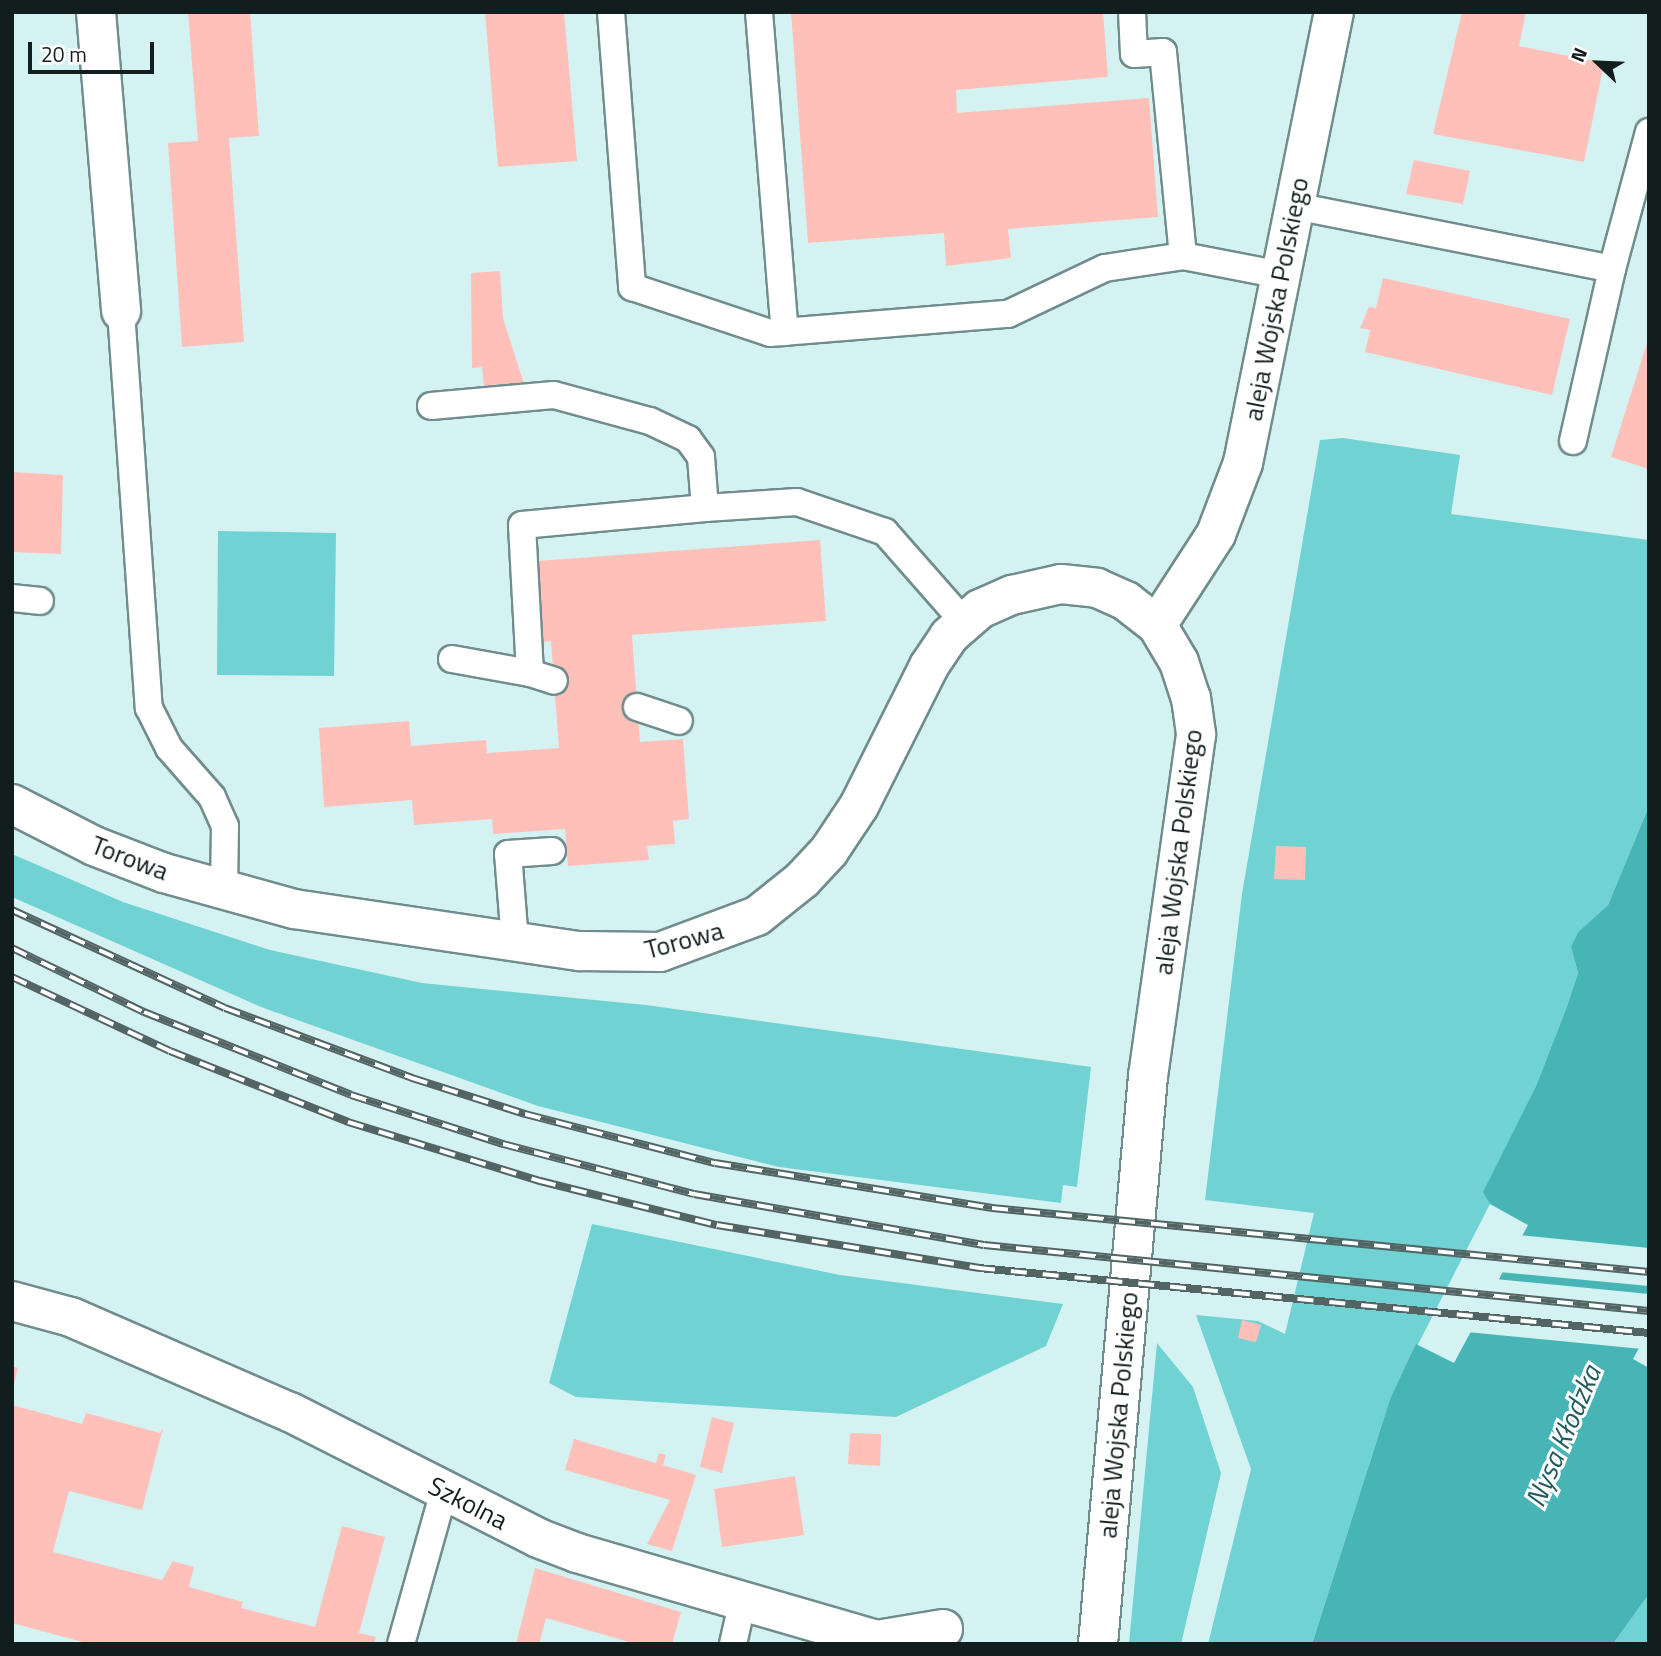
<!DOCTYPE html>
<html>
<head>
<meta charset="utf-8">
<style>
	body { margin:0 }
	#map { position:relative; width:1661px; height:1656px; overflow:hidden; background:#d4f2f2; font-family:"Titillium Web",sans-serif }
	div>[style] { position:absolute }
	.green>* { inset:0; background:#70d2d3 }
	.water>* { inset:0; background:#47b5b5 }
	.pier>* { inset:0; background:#d4f2f2 }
	.building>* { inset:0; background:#ffc0ba }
	.roads { filter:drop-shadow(2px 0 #718c8c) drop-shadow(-2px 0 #718c8c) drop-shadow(0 2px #718c8c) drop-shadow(0 -2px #718c8c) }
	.service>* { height:26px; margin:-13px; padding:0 13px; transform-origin:13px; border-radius:13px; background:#fff }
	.minor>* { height:38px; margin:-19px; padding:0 19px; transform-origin:19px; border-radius:19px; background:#fff }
	.tertiary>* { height:38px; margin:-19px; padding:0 19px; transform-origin:19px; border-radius:19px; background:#fff }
	.rail>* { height:8px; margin-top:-4px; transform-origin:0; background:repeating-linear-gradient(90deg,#fff 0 16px,#536464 0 32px); box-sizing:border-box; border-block:2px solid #536464 }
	span { translate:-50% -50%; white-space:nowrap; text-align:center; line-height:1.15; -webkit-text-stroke:6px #fff; paint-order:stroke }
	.street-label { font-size:26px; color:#121d1d }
	.water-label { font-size:28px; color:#205c5d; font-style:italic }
	.frame { position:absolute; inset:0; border:14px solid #121d1d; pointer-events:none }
	.north { position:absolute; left:1563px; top:28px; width:70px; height:70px; -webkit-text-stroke:5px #fff; paint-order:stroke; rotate:293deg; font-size:19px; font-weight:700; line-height:28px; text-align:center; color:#121d1d }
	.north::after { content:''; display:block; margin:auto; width:24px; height:32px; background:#121d1d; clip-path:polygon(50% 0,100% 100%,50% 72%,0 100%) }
	.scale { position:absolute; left:28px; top:42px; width:126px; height:32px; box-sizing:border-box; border:4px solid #121d1d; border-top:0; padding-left:9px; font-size:21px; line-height:24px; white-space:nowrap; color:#121d1d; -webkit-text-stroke:5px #fff; paint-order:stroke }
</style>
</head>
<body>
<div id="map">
	<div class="green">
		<div style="clip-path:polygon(1343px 438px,1460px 455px,1451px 514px,1649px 540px,1649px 806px,1608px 905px,1578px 932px,1571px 947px,1578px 973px,1566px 1009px,1536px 1086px,1484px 1191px,1490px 1204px,1390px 1399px,1312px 1644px,1208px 1644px,1251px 1469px,1196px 1315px,1258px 1321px,1285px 1334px,1314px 1213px,1205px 1200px,1242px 894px,1320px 440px)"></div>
		<div style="clip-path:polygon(218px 531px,336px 533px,334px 676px,217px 675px)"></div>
		<div style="clip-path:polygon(12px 854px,123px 902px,270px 950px,422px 983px,646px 1005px,1091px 1067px,1077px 1187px,1063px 1185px,1061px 1203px,779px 1167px,538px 1106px,261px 1007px,12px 897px)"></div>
		<div style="clip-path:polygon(592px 1224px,840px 1275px,1063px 1304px,1046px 1346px,896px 1417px,576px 1397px,549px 1383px)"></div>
		<div style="clip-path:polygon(1157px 1343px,1193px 1387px,1221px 1473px,1181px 1644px,1129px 1644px)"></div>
		<div style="clip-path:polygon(1649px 1594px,1649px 1644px,1613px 1644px)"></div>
	</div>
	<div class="water">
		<div style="clip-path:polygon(1649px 806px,1649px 1330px,1633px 1359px,1649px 1368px,1649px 1594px,1613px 1644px,1312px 1644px,1390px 1399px,1416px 1344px,1454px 1363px,1528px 1225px,1490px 1204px,1483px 1192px,1536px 1086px,1566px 1009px,1578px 973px,1571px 947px,1578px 932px,1608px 905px)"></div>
	</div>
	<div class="pier">
		<div style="clip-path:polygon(1518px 1235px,1649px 1248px,1649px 1286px,1499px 1272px)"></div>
		<div style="clip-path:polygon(1495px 1279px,1649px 1294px,1649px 1337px,1642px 1349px,1467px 1332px)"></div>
	</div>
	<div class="building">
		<div style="clip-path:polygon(188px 12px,250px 12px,259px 136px,229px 138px,244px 342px,182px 347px,168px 143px,198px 141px)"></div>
		<div style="clip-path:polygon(485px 12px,564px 12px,577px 161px,498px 167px)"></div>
		<div style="clip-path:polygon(791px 12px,1103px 12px,1108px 77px,956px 90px,957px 113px,1149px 98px,1158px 217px,1008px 229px,1011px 258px,946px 266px,944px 233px,808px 243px)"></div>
		<div style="clip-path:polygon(1462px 12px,1526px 12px,1519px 46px,1604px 63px,1584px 162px,1433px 134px)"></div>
		<div style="clip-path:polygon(1414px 160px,1470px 171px,1463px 204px,1406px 194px)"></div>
		<div style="clip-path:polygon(500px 271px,503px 318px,525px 387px,485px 394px,482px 367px,472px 368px,471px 273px)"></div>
		<div style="clip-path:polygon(1383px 278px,1570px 319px,1552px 395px,1365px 352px,1370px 330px,1360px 328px,1369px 307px,1376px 308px)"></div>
		<div style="clip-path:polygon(1648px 340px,1649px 340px,1649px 469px,1611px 457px)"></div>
		<div style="clip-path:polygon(12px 472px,63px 475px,61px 554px,12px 552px)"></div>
		<div style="clip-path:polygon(820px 540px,826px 621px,632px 635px,640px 742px,683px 739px,689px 819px,673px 821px,675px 844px,647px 846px,649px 860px,568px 866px,565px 829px,493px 834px,492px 819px,414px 825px,412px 800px,324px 807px,319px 728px,409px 721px,411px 746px,486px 740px,487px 753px,559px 748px,551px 641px,543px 642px,537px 561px)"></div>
		<div style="clip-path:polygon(1276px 846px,1306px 847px,1305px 880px,1274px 879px)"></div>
		<div style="clip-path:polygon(1242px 1320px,1261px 1325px,1256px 1342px,1238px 1338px)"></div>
		<div style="clip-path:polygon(12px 1366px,18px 1368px,13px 1388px,12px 1388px)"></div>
		<div style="clip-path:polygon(12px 1405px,82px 1424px,86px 1413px,160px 1433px,163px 1428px,142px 1510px,69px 1491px,53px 1552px,162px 1580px,173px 1561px,194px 1567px,189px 1587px,243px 1602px,241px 1608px,315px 1627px,342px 1526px,385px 1537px,359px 1633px,376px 1637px,374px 1644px,90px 1644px,12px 1623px)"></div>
		<div style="clip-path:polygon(712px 1417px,734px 1423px,722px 1473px,700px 1467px)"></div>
		<div style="clip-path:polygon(850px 1433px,881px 1434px,880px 1466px,848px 1464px)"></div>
		<div style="clip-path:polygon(574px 1439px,656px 1463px,659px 1453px,666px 1455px,663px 1465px,696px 1475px,672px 1551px,647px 1544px,670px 1500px,565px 1470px)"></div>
		<div style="clip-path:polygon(795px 1476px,804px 1535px,722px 1547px,714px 1489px)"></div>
		<div style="clip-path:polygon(535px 1568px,681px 1612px,672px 1644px,636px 1644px,546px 1618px,539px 1644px,516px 1644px)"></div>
	</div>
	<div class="roads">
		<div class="service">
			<div style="left:611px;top:12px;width:276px;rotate:85.6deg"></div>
			<div style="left:632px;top:287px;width:145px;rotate:18.4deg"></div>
			<div style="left:770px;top:333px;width:239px;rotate:-4.6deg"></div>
			<div style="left:1008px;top:314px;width:107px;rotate:-25.4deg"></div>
			<div style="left:1105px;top:268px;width:79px;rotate:-8.7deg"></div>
			<div style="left:1183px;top:256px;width:205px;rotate:-95.6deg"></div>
			<div style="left:1163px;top:52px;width:29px;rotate:176deg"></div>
			<div style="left:1134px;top:54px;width:42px;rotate:-92.7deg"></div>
			<div style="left:759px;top:12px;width:321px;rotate:85.4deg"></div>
			<div style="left:1295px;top:206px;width:323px;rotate:11.2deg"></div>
			<div style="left:1612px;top:269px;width:142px;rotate:-74.9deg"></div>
			<div style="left:1183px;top:256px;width:100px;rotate:11deg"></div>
			<div style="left:121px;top:311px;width:398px;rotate:86deg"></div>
			<div style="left:149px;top:708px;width:45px;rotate:63.4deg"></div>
			<div style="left:169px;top:748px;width:65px;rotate:48.7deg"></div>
			<div style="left:212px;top:797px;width:32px;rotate:66deg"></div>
			<div style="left:225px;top:826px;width:64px;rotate:90.9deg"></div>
			<div style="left:431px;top:406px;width:123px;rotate:-5.1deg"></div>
			<div style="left:554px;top:395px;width:99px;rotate:15.2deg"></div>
			<div style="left:650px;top:421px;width:42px;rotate:25.3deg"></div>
			<div style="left:688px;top:439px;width:22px;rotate:54deg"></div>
			<div style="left:701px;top:457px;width:51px;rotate:85.5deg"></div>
			<div style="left:1573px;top:441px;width:176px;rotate:-77.2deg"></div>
			<div style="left:12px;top:598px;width:28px;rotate:6deg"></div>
			<div style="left:452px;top:659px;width:79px;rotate:10.2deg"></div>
			<div style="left:530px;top:673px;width:148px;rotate:-93.1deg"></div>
			<div style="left:522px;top:525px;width:184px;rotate:-5.3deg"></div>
			<div style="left:705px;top:508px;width:92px;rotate:-3.7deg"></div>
			<div style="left:797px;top:502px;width:93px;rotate:18.8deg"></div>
			<div style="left:885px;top:532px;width:121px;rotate:48.7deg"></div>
			<div style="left:530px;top:673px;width:25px;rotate:18deg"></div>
			<div style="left:637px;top:707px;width:44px;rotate:18.4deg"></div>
			<div style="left:515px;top:942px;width:88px;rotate:-94.5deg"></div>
			<div style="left:508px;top:854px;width:44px;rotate:-3.9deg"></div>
			<div style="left:401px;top:1644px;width:159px;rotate:-74.3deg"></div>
			<div style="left:733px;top:1644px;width:41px;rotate:-77.3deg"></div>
		</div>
		<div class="minor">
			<div style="left:96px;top:12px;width:300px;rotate:85.2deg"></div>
			<div style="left:12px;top:1301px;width:61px;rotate:15.2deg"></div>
			<div style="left:71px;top:1317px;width:239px;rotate:23.5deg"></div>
			<div style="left:290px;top:1412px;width:278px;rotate:26.9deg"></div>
			<div style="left:538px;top:1538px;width:42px;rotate:21deg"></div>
			<div style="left:577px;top:1553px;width:312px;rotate:16.2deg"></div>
			<div style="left:877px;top:1640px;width:67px;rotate:-9.5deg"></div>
		</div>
		<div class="tertiary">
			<div style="left:1157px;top:625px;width:108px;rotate:-57deg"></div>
			<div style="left:1216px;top:534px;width:76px;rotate:-69.2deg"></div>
			<div style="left:1243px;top:463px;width:460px;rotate:-78.6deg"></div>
			<div style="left:12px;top:804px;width:92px;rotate:27.1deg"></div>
			<div style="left:94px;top:846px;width:75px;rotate:21.1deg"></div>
			<div style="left:164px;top:873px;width:135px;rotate:15.5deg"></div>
			<div style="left:294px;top:909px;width:289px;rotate:8.4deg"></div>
			<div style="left:580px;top:951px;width:80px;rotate:0.7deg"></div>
			<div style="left:660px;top:952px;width:103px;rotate:-20.4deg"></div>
			<div style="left:757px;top:916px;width:58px;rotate:-38.7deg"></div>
			<div style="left:802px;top:880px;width:40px;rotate:-47deg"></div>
			<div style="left:829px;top:851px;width:54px;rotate:-56.3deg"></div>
			<div style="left:859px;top:806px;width:157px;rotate:-63.4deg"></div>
			<div style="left:929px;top:666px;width:36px;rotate:-56deg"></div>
			<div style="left:949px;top:636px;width:41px;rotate:-41.1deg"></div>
			<div style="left:980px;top:609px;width:35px;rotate:-24deg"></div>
			<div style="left:1012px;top:595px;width:50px;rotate:-12.7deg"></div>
			<div style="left:1061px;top:584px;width:36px;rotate:6deg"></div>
			<div style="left:1097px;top:588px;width:32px;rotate:24deg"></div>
			<div style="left:1126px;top:601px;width:39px;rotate:38deg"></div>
			<div style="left:1157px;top:625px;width:43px;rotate:59.3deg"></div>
			<div style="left:1179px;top:662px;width:38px;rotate:72deg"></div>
			<div style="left:1191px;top:698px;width:37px;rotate:82deg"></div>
			<div style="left:1196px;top:735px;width:344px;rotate:98deg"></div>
			<div style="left:1148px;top:1076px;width:570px;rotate:95.03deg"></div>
		</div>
	</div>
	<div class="rail">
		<div style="left:12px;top:910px;width:234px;rotate:24.7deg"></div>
		<div style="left:225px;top:1008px;width:200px;rotate:20.5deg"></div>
		<div style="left:412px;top:1078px;width:119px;rotate:17.7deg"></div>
		<div style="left:525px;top:1114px;width:196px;rotate:14.5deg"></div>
		<div style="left:715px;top:1163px;width:281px;rotate:9.2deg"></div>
		<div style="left:992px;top:1208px;width:660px;rotate:5.56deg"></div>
		<div style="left:12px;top:948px;width:147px;rotate:25.9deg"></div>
		<div style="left:144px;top:1012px;width:223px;rotate:21.8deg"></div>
		<div style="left:351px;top:1095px;width:160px;rotate:17.9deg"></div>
		<div style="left:503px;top:1144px;width:197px;rotate:14.7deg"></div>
		<div style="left:694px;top:1194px;width:294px;rotate:10deg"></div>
		<div style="left:984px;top:1245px;width:668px;rotate:5.67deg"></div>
		<div style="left:12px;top:977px;width:174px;rotate:25.1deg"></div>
		<div style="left:170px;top:1051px;width:192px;rotate:21.7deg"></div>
		<div style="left:348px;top:1122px;width:201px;rotate:17.1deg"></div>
		<div style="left:540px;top:1181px;width:182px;rotate:14deg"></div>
		<div style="left:717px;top:1225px;width:266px;rotate:9.3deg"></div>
		<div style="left:979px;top:1268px;width:673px;rotate:5.54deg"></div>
	</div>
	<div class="street-label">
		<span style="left:1276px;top:299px;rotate:-79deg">aleja Wojska Polskiego</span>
		<span style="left:1178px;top:852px;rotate:-83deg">aleja Wojska Polskiego</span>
		<span style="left:130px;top:858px;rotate:21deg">Torowa</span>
		<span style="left:684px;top:940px;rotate:-15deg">Torowa</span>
		<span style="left:1118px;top:1415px;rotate:-85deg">aleja Wojska Polskiego</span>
		<span style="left:468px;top:1503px;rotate:27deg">Szkolna</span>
	</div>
	<div class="water-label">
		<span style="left:1563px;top:1436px;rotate:-67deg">Nysa Kłodzka</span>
	</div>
	<div class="frame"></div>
	<div class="north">N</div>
	<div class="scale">20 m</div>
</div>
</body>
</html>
